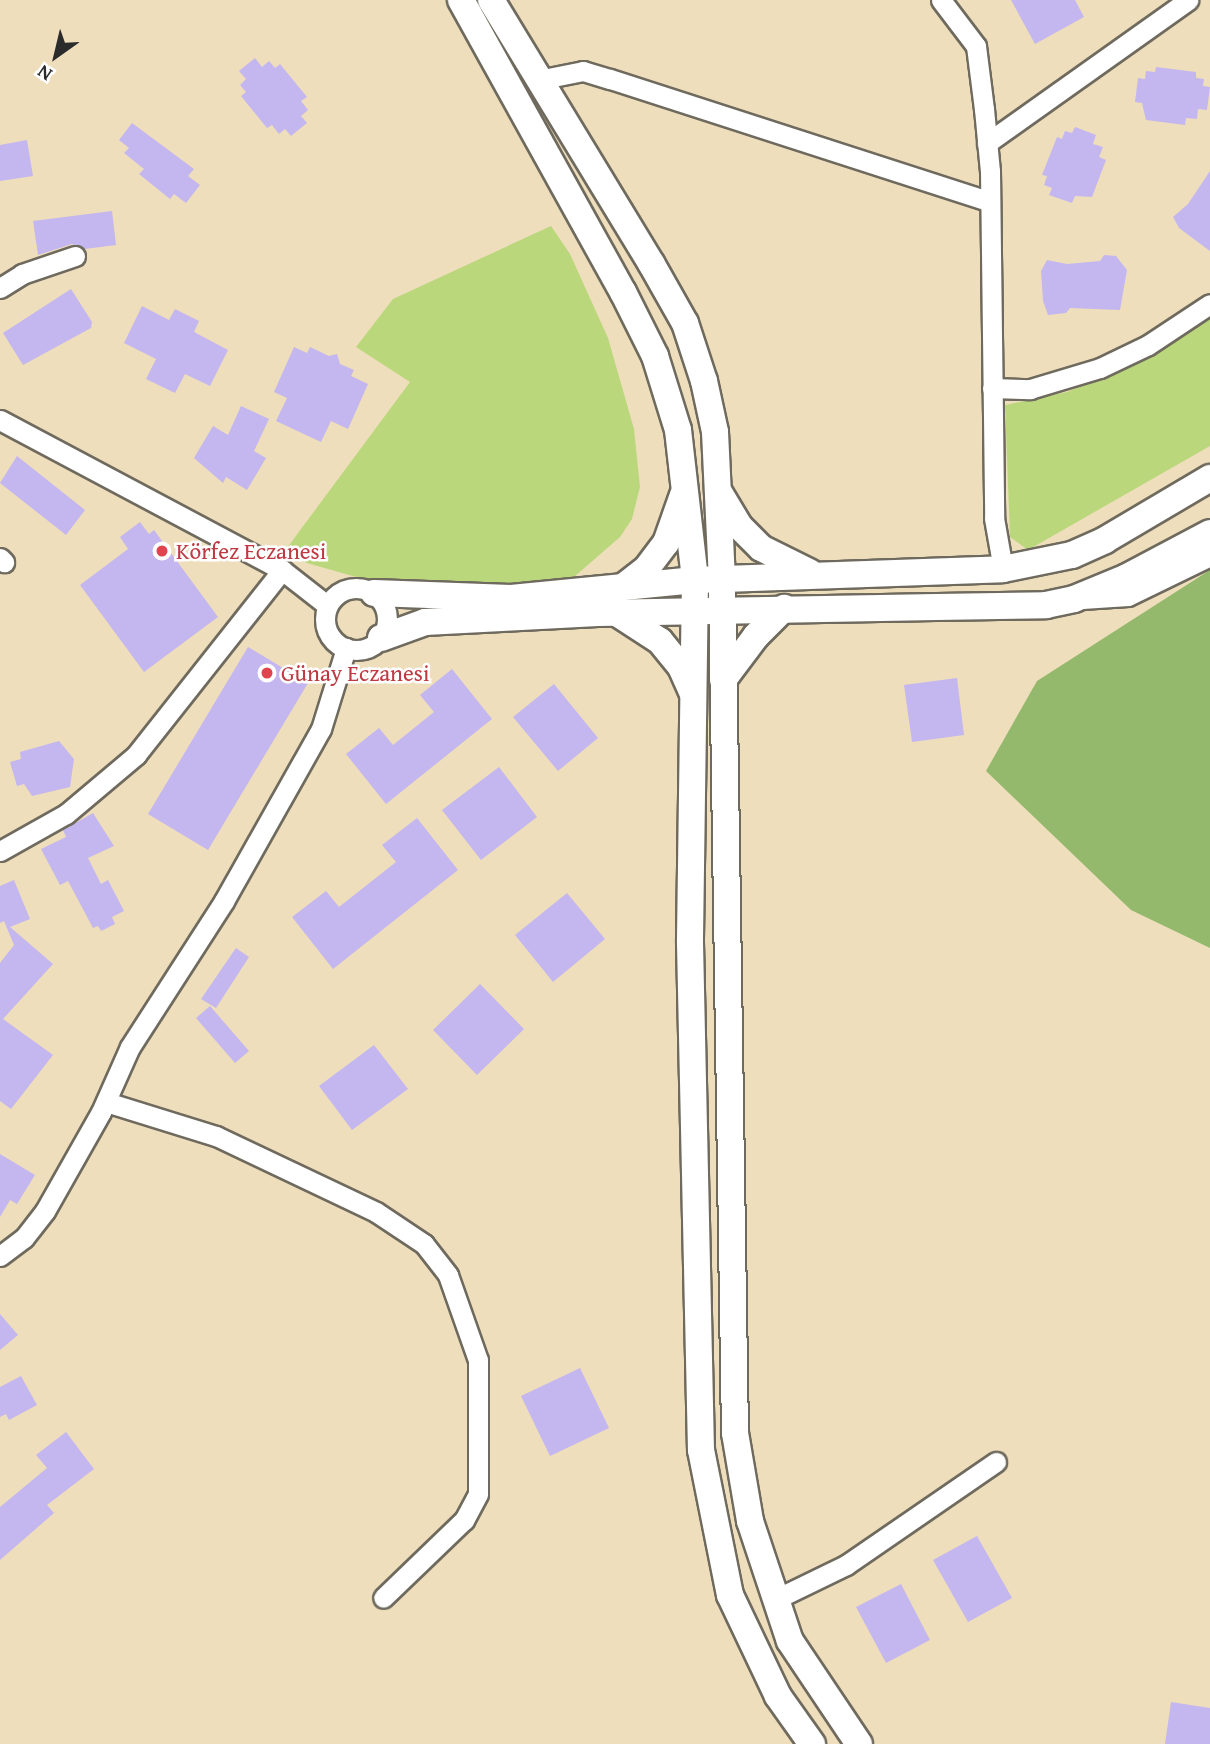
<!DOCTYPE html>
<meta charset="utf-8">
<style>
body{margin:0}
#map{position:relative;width:1210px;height:1744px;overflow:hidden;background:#eedebc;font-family:"Gentium Book Plus",serif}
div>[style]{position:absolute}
.green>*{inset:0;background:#bbd77c}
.forest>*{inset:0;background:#94b86c}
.building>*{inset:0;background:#c4b6ef}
.roads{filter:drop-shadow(2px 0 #6f6a5e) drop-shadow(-2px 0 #6f6a5e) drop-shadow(0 2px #6f6a5e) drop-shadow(0 -2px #6f6a5e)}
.street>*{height:19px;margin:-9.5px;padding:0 9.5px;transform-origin:9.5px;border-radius:9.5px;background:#fff}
.street>.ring{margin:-9.5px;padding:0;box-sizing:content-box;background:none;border:19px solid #fff;border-radius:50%}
.secondary>*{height:26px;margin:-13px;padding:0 13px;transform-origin:13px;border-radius:13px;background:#fff}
.dots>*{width:19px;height:19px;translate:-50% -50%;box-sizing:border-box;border:4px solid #fff;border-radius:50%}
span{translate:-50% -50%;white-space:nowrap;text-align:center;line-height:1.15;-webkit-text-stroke:5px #fff;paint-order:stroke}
.health-label{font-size:23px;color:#be3a42}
.left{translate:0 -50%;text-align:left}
.north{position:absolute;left:21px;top:21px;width:70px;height:70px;-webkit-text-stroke:5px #fff;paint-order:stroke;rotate:214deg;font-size:19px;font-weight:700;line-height:28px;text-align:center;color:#2b2b2b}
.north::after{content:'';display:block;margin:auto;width:24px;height:32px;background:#2b2b2b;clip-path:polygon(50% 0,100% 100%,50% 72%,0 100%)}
</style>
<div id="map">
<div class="green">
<div style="clip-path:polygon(551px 226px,570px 254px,608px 338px,634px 429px,640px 487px,632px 519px,620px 537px,567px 583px,384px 585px,307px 563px,284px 552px,410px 382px,356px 347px,393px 299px)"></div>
<div style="clip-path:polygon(1210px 318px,1210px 446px,1028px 550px,1010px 537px,1005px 405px,1067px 392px,1123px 369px)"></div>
</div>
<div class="forest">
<div style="clip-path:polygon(1210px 570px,1210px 948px,1131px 910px,986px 771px,1037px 681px)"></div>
</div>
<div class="building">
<div style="clip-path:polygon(1011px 0,1075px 0,1084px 17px,1035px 44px)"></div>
<div style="clip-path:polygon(255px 58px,262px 67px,269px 61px,275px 68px,280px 64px,307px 97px,301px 101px,308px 110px,301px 116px,307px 123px,291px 136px,285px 129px,279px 134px,272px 125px,267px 128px,241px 96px,246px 92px,240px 85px,246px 79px,239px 71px)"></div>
<div style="clip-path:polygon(1156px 67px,1196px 72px,1196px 78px,1204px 79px,1203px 86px,1210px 87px,1207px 110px,1198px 109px,1197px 119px,1186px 118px,1185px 125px,1146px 120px,1142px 103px,1135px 102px,1138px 78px,1145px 79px,1146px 71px,1155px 72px)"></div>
<div style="clip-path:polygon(132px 123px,194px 169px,188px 176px,200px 185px,186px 203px,174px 194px,170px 199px,139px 174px,144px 169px,124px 153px,129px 148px,119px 140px)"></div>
<div style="clip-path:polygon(1075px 127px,1096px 135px,1093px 144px,1103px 147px,1099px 157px,1106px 160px,1092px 197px,1075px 196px,1072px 203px,1049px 195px,1052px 188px,1044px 185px,1047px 176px,1042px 175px,1057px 137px,1062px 139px,1065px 131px,1072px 133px)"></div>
<div style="clip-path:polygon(27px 140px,33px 176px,0 181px,0 145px)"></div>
<div style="clip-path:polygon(1210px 171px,1210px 251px,1179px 228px,1173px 217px,1188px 204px)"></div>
<div style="clip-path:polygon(112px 211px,116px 245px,85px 249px,72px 244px,38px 255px,33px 221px)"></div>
<div style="clip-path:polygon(1104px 255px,1116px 256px,1127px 270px,1120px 310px,1070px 308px,1066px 313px,1048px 315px,1043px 301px,1041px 271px,1047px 260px,1067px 264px,1100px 261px)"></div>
<div style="clip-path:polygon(71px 289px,92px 322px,91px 328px,23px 365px,3px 333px)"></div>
<div style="clip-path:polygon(142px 306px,169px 320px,175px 309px,199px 321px,194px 332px,228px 350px,210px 386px,185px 374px,175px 393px,146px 379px,156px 359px,124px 343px)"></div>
<div style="clip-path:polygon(294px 347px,307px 353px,310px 347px,329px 356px,337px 354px,340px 364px,354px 370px,351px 376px,368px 384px,348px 429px,331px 421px,321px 442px,276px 421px,287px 398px,274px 392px)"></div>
<div style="clip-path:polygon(241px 406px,269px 419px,254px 451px,266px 458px,247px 490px,226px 477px,223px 483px,194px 458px,213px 426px,228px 435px)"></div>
<div style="clip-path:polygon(17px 456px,85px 510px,66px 535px,0 483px)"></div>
<div style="clip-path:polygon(140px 522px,149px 534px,154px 530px,218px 617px,144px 672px,80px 585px,128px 549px,120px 537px)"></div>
<div style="clip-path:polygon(248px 647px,308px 683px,208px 850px,148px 814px)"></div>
<div style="clip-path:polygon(452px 669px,492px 719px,386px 804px,346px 754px,379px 728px,393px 745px,434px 712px,420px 695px)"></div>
<div style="clip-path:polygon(957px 678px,964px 735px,912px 742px,904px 685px)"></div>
<div style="clip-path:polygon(554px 684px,598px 738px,558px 771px,513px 717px)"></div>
<div style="clip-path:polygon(59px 741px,74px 759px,70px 787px,32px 796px,24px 784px,17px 786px,10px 762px,21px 759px,20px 752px)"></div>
<div style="clip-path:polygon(499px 767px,537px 817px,481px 860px,442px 810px)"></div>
<div style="clip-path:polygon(93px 813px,114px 846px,88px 858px,101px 884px,108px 880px,124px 911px,112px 917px,115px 924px,101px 931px,98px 926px,93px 928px,68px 881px,60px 885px,41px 849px,66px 837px,63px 830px)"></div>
<div style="clip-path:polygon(417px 818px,458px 870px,333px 969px,292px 917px,326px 891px,339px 907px,396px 862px,382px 845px)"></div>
<div style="clip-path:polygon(14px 880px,30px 919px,10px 927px,53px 964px,3px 1019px,53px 1055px,11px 1109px,0 1101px,0 963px,14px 945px,4px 921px,0 923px,0 886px)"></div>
<div style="clip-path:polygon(567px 893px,605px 939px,553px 982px,515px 935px)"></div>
<div style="clip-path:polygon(236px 948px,249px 957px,216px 1008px,201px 999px)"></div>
<div style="clip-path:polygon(480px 984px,524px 1029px,477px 1075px,433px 1030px)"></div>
<div style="clip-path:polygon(210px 1006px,249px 1051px,235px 1063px,196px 1018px)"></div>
<div style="clip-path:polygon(374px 1045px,408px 1089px,352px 1130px,319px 1086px)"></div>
<div style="clip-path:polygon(0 1154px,35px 1175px,17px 1204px,10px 1200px,0 1217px)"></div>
<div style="clip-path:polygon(0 1314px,18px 1335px,0 1350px)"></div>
<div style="clip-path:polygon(580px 1368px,609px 1428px,550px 1456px,521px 1396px)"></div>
<div style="clip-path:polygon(21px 1376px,37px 1405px,9px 1420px,6px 1414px,0 1417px,0 1387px)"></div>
<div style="clip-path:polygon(66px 1432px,94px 1469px,47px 1505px,54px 1513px,0 1560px,0 1507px,47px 1468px,36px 1455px)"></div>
<div style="clip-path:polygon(977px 1536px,1012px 1598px,968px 1622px,933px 1560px)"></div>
<div style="clip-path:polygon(901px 1584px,930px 1640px,886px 1663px,856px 1607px)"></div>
<div style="clip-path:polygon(1171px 1702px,1210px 1708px,1210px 1744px,1165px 1744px)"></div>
</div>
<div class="roads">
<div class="street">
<div style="left:941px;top:0;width:58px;rotate:52.7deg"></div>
<div style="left:976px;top:46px;width:64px;rotate:82.8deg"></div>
<div style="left:984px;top:109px;width:62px;rotate:84.5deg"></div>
<div style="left:990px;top:171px;width:347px;rotate:89.3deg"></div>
<div style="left:994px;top:518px;width:52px;rotate:80deg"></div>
<div style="left:543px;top:79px;width:41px;rotate:-11.3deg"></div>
<div style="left:583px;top:71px;width:28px;rotate:17deg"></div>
<div style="left:610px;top:79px;width:399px;rotate:17.9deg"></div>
<div style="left:987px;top:143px;width:247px;rotate:-35.4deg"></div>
<div style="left:0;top:288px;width:26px;rotate:-32deg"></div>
<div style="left:22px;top:274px;width:56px;rotate:-18.8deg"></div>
<div style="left:992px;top:388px;width:38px;rotate:2deg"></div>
<div style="left:1030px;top:389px;width:73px;rotate:-16.7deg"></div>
<div style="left:1100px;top:368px;width:53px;rotate:-25.6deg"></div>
<div style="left:1148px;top:345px;width:74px;rotate:-33.5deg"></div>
<div style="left:0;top:420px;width:319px;rotate:28deg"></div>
<div style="left:282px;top:570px;width:58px;rotate:38deg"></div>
<div style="left:0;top:558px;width:6px;rotate:45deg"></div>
<div class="ring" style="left:325px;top:588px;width:43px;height:43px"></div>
<div style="left:1082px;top:599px;width:46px;rotate:-3.7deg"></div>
<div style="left:1128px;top:596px;width:91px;rotate:-26deg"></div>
<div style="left:0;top:851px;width:76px;rotate:-29.3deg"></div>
<div style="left:66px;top:814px;width:92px;rotate:-40.1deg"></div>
<div style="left:136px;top:755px;width:236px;rotate:-51.7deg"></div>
<div style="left:106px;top:1102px;width:115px;rotate:17.2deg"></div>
<div style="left:216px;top:1136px;width:177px;rotate:25.4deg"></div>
<div style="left:376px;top:1212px;width:58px;rotate:33.7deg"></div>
<div style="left:424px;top:1244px;width:39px;rotate:52deg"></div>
<div style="left:448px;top:1275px;width:90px;rotate:70.6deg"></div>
<div style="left:478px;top:1360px;width:134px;rotate:90deg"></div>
<div style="left:478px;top:1494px;width:30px;rotate:118deg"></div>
<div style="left:464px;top:1520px;width:112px;rotate:136.1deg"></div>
<div style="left:0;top:1256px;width:30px;rotate:-37deg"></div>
<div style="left:24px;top:1238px;width:34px;rotate:-52deg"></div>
<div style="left:45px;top:1211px;width:114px;rotate:-60.5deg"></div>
<div style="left:101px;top:1112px;width:71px;rotate:-66deg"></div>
<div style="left:130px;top:1047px;width:174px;rotate:-57.2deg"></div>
<div style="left:224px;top:901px;width:197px;rotate:-60.6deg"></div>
<div style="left:321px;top:729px;width:85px;rotate:-72.8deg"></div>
<div style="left:774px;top:1600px;width:80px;rotate:-25.9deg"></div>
<div style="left:846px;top:1565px;width:182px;rotate:-34.5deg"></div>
</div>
<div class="secondary">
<div style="left:461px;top:0;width:334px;rotate:61deg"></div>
<div style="left:623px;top:292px;width:72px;rotate:63.4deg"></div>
<div style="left:655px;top:356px;width:77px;rotate:72.7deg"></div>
<div style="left:678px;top:430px;width:151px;rotate:83.5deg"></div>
<div style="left:695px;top:580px;width:363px;rotate:90.8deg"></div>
<div style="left:690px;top:943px;width:507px;rotate:88.76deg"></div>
<div style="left:701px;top:1450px;width:148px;rotate:78.7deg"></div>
<div style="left:730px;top:1595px;width:112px;rotate:64.6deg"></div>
<div style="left:778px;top:1696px;width:59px;rotate:54.7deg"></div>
<div style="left:491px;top:0;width:308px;rotate:58.7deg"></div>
<div style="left:651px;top:263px;width:69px;rotate:60.5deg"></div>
<div style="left:685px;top:323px;width:61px;rotate:71.9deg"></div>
<div style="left:704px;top:381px;width:52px;rotate:77.8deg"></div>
<div style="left:715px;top:432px;width:147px;rotate:87.3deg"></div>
<div style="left:722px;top:579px;width:854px;rotate:89.13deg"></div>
<div style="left:735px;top:1433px;width:89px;rotate:80.3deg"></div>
<div style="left:750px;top:1521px;width:126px;rotate:71.6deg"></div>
<div style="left:790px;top:1641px;width:124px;rotate:56.2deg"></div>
<div style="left:720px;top:494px;width:37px;rotate:59deg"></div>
<div style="left:739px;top:526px;width:31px;rotate:45deg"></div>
<div style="left:761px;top:548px;width:54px;rotate:26.6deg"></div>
<div style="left:623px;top:587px;width:31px;rotate:-38deg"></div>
<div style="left:647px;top:568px;width:31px;rotate:-53deg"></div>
<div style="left:666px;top:543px;width:51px;rotate:-70.5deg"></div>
<div style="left:374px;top:593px;width:137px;rotate:2.1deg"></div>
<div style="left:511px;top:598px;width:185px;rotate:-5.6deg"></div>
<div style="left:695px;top:580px;width:308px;rotate:-2deg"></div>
<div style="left:1003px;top:569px;width:70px;rotate:-11.5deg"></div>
<div style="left:1072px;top:555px;width:36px;rotate:-24deg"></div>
<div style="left:1105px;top:540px;width:122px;rotate:-30.6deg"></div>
<div style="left:617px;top:613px;width:51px;rotate:33.1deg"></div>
<div style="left:660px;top:641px;width:33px;rotate:51deg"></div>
<div style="left:681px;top:667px;width:27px;rotate:66deg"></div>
<div style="left:381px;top:638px;width:47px;rotate:-20deg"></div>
<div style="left:425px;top:622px;width:173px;rotate:-3deg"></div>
<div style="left:598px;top:613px;width:448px;rotate:-1deg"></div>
<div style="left:1046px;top:605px;width:29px;rotate:-12deg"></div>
<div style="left:1074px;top:599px;width:57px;rotate:-22.5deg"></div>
<div style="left:1127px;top:577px;width:94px;rotate:-27.9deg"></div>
<div style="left:723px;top:680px;width:55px;rotate:-53.1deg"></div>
<div style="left:756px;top:636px;width:40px;rotate:-45deg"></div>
</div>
</div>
<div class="dots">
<div style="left:162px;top:551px;background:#e0444e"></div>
<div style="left:267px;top:673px;background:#e0444e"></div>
</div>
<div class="health-label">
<span class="left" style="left:176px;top:551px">Körfez Eczanesi</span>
<span class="left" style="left:281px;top:673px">Günay Eczanesi</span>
</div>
<div class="north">N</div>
</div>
